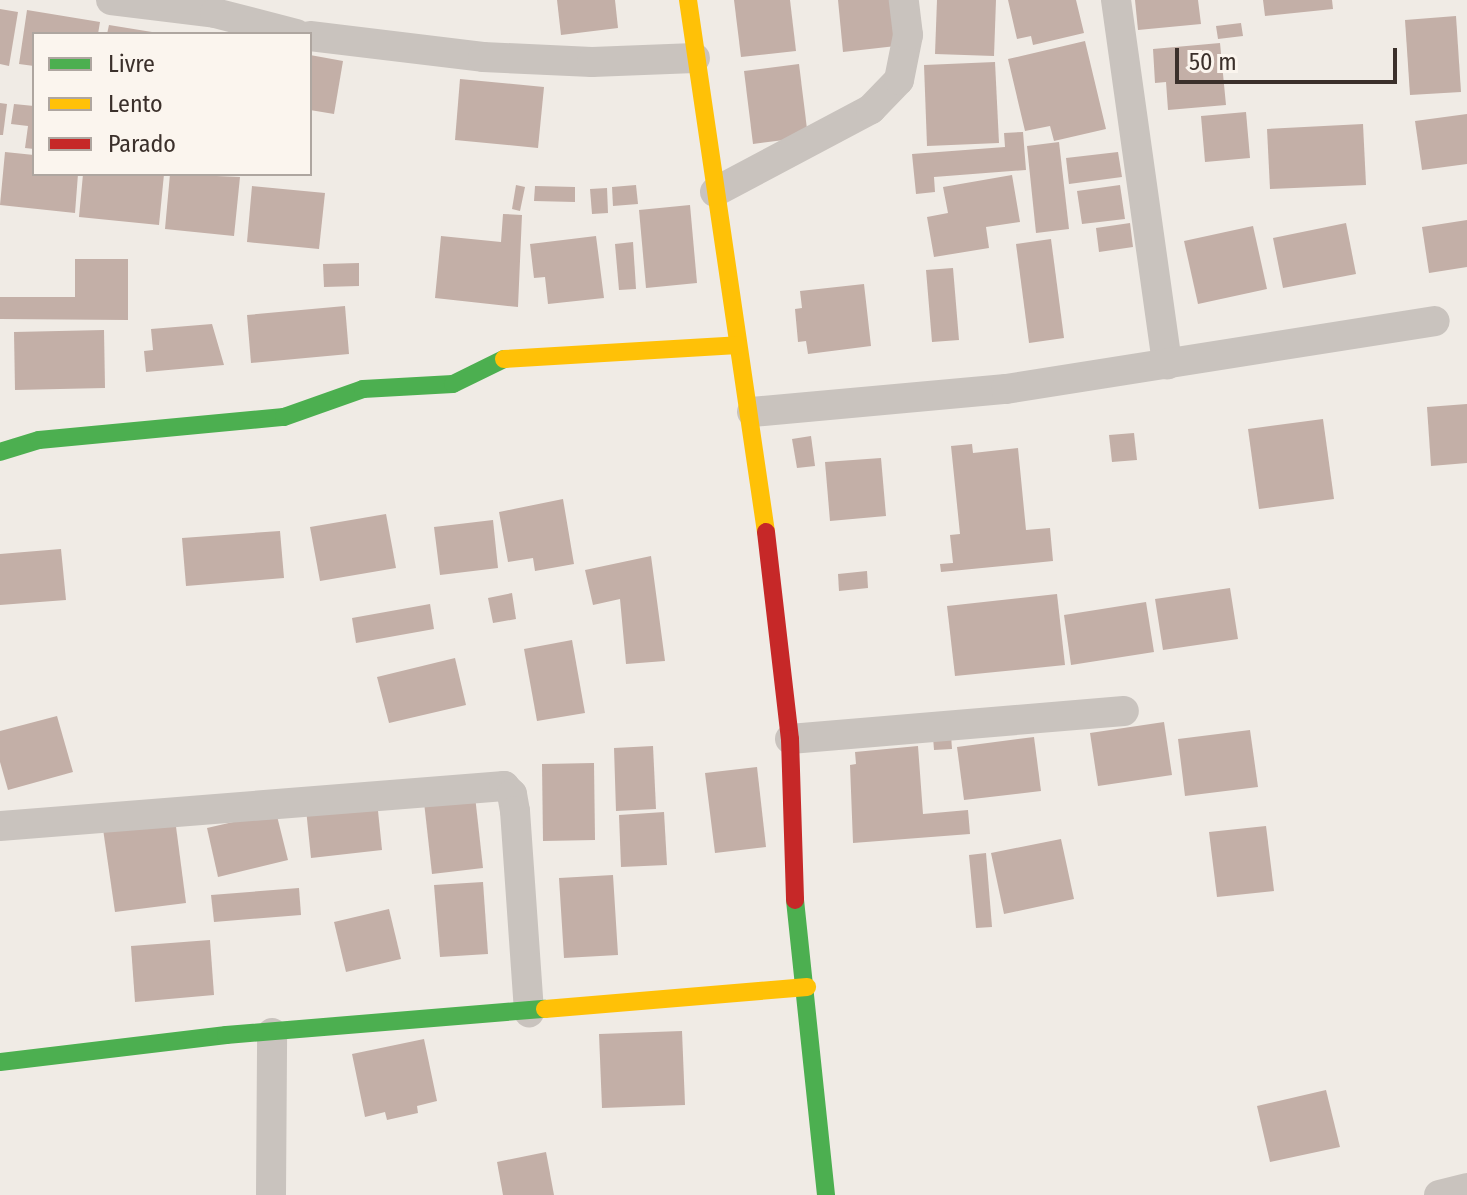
<!DOCTYPE html>
<style>
body{margin:0}
#map{position:relative;width:1467px;height:1195px;overflow:hidden;background:#f0ebe5;font-family:"Fira Sans Condensed",sans-serif}
div>[style]{position:absolute}
.building>*{inset:0;background:#c3afa7}
.street>*{height:30px;margin:-15px;padding:0 15px;transform-origin:15px;border-radius:15px;background:#c9c3be}
.fast>*{height:18px;margin:-9px;padding:0 9px;transform-origin:9px;border-radius:9px;background:#4caf50}
.slow>*{height:18px;margin:-9px;padding:0 9px;transform-origin:9px;border-radius:9px;background:#ffc107}
.jam>*{height:18px;margin:-9px;padding:0 9px;transform-origin:9px;border-radius:9px;background:#c62828}
span{translate:-50% -50%;white-space:nowrap;text-align:center;line-height:1.15;-webkit-text-stroke:7px #fbf5ee;paint-order:stroke}
.legend{position:absolute;left:32px;top:32px;width:280px;height:144px;box-sizing:border-box;background:#fbf5ee;border:2px solid #aea6a0;margin:0;padding:10px 14px;list-style:none;font-size:24px;color:#3b302b}
.legend li{display:flex;align-items:center;gap:16px;height:40px}
.legend b{width:40px;border:2px solid #aea6a0}
.scale{position:absolute;left:1175px;top:48px;width:222px;height:36px;box-sizing:border-box;border:4px solid #3b302b;border-top:0;padding-left:10px;font-size:24px;line-height:28px;white-space:nowrap;color:#3b302b;-webkit-text-stroke:6px #fbf5ee;paint-order:stroke}
</style>
<div id="map">
<div class="building">
<div style="clip-path:polygon(557px 0,615px 0,618px 28px,561px 35px)"></div>
<div style="clip-path:polygon(734px 0,790px 0,796px 51px,741px 57px)"></div>
<div style="clip-path:polygon(838px 0,892px 0,896px 46px,843px 52px)"></div>
<div style="clip-path:polygon(937px 0,996px 0,994px 56px,935px 54px)"></div>
<div style="clip-path:polygon(1008px 0,1076px 0,1084px 33px,1033px 45px,1031px 36px,1017px 39px)"></div>
<div style="clip-path:polygon(1135px 0,1198px 0,1201px 24px,1138px 30px)"></div>
<div style="clip-path:polygon(1263px 0,1332px 0,1333px 9px,1265px 16px)"></div>
<div style="clip-path:polygon(0 9px,18px 12px,9px 66px,0 64px)"></div>
<div style="clip-path:polygon(27px 10px,100px 22px,98px 34px,34px 34px,34px 66px,19px 64px)"></div>
<div style="clip-path:polygon(1456px 16px,1461px 92px,1410px 95px,1405px 20px)"></div>
<div style="clip-path:polygon(1241px 23px,1243px 36px,1218px 39px,1216px 26px)"></div>
<div style="clip-path:polygon(109px 25px,152px 32px,152px 34px,107px 34px)"></div>
<div style="clip-path:polygon(1085px 41px,1106px 129px,1054px 141px,1050px 126px,1025px 131px,1008px 59px)"></div>
<div style="clip-path:polygon(1220px 43px,1226px 105px,1168px 110px,1166px 82px,1155px 83px,1153px 49px)"></div>
<div style="clip-path:polygon(310px 55px,343px 61px,334px 114px,310px 110px)"></div>
<div style="clip-path:polygon(995px 62px,999px 143px,927px 146px,924px 65px)"></div>
<div style="clip-path:polygon(799px 64px,808px 137px,753px 144px,744px 71px)"></div>
<div style="clip-path:polygon(460px 79px,544px 87px,538px 148px,455px 140px)"></div>
<div style="clip-path:polygon(0 103px,7px 104px,3px 135px,0 135px)"></div>
<div style="clip-path:polygon(14px 104px,34px 106px,34px 149px,25px 148px,28px 126px,11px 124px)"></div>
<div style="clip-path:polygon(1246px 112px,1250px 158px,1205px 162px,1201px 116px)"></div>
<div style="clip-path:polygon(1467px 114px,1467px 164px,1422px 170px,1415px 121px)"></div>
<div style="clip-path:polygon(1363px 124px,1366px 185px,1270px 189px,1267px 129px)"></div>
<div style="clip-path:polygon(1023px 132px,1026px 170px,934px 177px,935px 192px,916px 194px,912px 154px,1005px 147px,1004px 133px)"></div>
<div style="clip-path:polygon(1059px 142px,1069px 229px,1036px 233px,1027px 146px)"></div>
<div style="clip-path:polygon(5px 152px,34px 155px,34px 174px,78px 174px,75px 213px,0 205px)"></div>
<div style="clip-path:polygon(1118px 152px,1122px 177px,1069px 184px,1066px 158px)"></div>
<div style="clip-path:polygon(83px 174px,164px 174px,159px 225px,79px 217px)"></div>
<div style="clip-path:polygon(170px 174px,240px 177px,234px 236px,165px 229px)"></div>
<div style="clip-path:polygon(1012px 175px,1020px 222px,986px 227px,989px 248px,934px 257px,927px 217px,948px 213px,943px 187px)"></div>
<div style="clip-path:polygon(516px 185px,525px 187px,520px 211px,512px 209px)"></div>
<div style="clip-path:polygon(636px 185px,638px 204px,613px 206px,612px 187px)"></div>
<div style="clip-path:polygon(1120px 185px,1125px 219px,1082px 224px,1077px 191px)"></div>
<div style="clip-path:polygon(252px 186px,325px 193px,319px 249px,247px 242px)"></div>
<div style="clip-path:polygon(535px 186px,575px 187px,575px 202px,534px 201px)"></div>
<div style="clip-path:polygon(607px 188px,608px 213px,592px 214px,590px 189px)"></div>
<div style="clip-path:polygon(690px 205px,697px 283px,646px 288px,639px 210px)"></div>
<div style="clip-path:polygon(503px 214px,522px 215px,518px 307px,435px 298px,441px 236px,501px 242px)"></div>
<div style="clip-path:polygon(1467px 220px,1467px 267px,1429px 273px,1422px 227px)"></div>
<div style="clip-path:polygon(1130px 223px,1133px 247px,1099px 252px,1096px 228px)"></div>
<div style="clip-path:polygon(1346px 223px,1356px 274px,1283px 288px,1273px 238px)"></div>
<div style="clip-path:polygon(1253px 226px,1267px 289px,1198px 304px,1184px 241px)"></div>
<div style="clip-path:polygon(596px 236px,604px 298px,548px 304px,545px 277px,534px 278px,530px 244px)"></div>
<div style="clip-path:polygon(1051px 239px,1064px 338px,1029px 343px,1016px 244px)"></div>
<div style="clip-path:polygon(633px 242px,636px 289px,619px 290px,615px 244px)"></div>
<div style="clip-path:polygon(75px 259px,128px 259px,128px 320px,0 319px,0 297px,75px 297px)"></div>
<div style="clip-path:polygon(359px 263px,359px 286px,324px 287px,323px 264px)"></div>
<div style="clip-path:polygon(953px 268px,959px 340px,932px 342px,926px 270px)"></div>
<div style="clip-path:polygon(864px 284px,871px 346px,808px 354px,806px 341px,798px 342px,795px 309px,802px 308px,800px 291px)"></div>
<div style="clip-path:polygon(345px 306px,349px 354px,251px 363px,247px 315px)"></div>
<div style="clip-path:polygon(212px 324px,224px 365px,146px 372px,144px 351px,153px 350px,151px 329px)"></div>
<div style="clip-path:polygon(104px 330px,105px 388px,15px 390px,14px 332px)"></div>
<div style="clip-path:polygon(1467px 404px,1467px 463px,1431px 466px,1427px 407px)"></div>
<div style="clip-path:polygon(1323px 419px,1334px 499px,1259px 509px,1248px 429px)"></div>
<div style="clip-path:polygon(1134px 433px,1137px 460px,1112px 462px,1109px 435px)"></div>
<div style="clip-path:polygon(811px 436px,815px 466px,797px 468px,792px 439px)"></div>
<div style="clip-path:polygon(972px 444px,973px 453px,1018px 448px,1026px 530px,1050px 528px,1053px 561px,941px 572px,940px 564px,953px 563px,950px 535px,960px 534px,951px 446px)"></div>
<div style="clip-path:polygon(881px 458px,886px 516px,830px 521px,825px 462px)"></div>
<div style="clip-path:polygon(563px 499px,574px 564px,535px 571px,533px 558px,508px 562px,499px 512px)"></div>
<div style="clip-path:polygon(386px 514px,396px 568px,320px 581px,310px 527px)"></div>
<div style="clip-path:polygon(493px 520px,498px 568px,440px 575px,434px 527px)"></div>
<div style="clip-path:polygon(280px 531px,284px 578px,186px 586px,182px 538px)"></div>
<div style="clip-path:polygon(61px 549px,66px 600px,0 605px,0 554px)"></div>
<div style="clip-path:polygon(651px 556px,665px 661px,626px 664px,620px 599px,593px 605px,585px 570px)"></div>
<div style="clip-path:polygon(867px 571px,868px 588px,839px 591px,838px 574px)"></div>
<div style="clip-path:polygon(1230px 588px,1238px 639px,1163px 650px,1155px 599px)"></div>
<div style="clip-path:polygon(512px 593px,516px 619px,493px 623px,488px 598px)"></div>
<div style="clip-path:polygon(1057px 594px,1065px 665px,955px 676px,947px 606px)"></div>
<div style="clip-path:polygon(1146px 602px,1154px 652px,1071px 665px,1064px 615px)"></div>
<div style="clip-path:polygon(430px 604px,434px 629px,356px 643px,352px 618px)"></div>
<div style="clip-path:polygon(572px 640px,585px 713px,537px 721px,524px 649px)"></div>
<div style="clip-path:polygon(455px 658px,466px 705px,389px 723px,377px 677px)"></div>
<div style="clip-path:polygon(57px 716px,73px 772px,8px 790px,0 762px,0 731px)"></div>
<div style="clip-path:polygon(1164px 722px,1172px 775px,1098px 786px,1090px 733px)"></div>
<div style="clip-path:polygon(1250px 730px,1258px 787px,1185px 796px,1178px 739px)"></div>
<div style="clip-path:polygon(951px 735px,952px 749px,934px 750px,933px 737px)"></div>
<div style="clip-path:polygon(1034px 737px,1041px 791px,964px 800px,957px 747px)"></div>
<div style="clip-path:polygon(653px 746px,656px 809px,616px 811px,614px 748px)"></div>
<div style="clip-path:polygon(918px 746px,923px 814px,968px 810px,970px 834px,853px 843px,850px 765px,856px 764px,855px 752px)"></div>
<div style="clip-path:polygon(594px 763px,595px 840px,543px 841px,542px 764px)"></div>
<div style="clip-path:polygon(757px 767px,766px 847px,715px 853px,705px 773px)"></div>
<div style="clip-path:polygon(475px 796px,483px 868px,432px 874px,424px 802px)"></div>
<div style="clip-path:polygon(377px 801px,382px 850px,311px 858px,306px 809px)"></div>
<div style="clip-path:polygon(276px 812px,288px 860px,218px 877px,207px 828px)"></div>
<div style="clip-path:polygon(664px 812px,667px 865px,621px 867px,619px 815px)"></div>
<div style="clip-path:polygon(175px 819px,186px 903px,115px 912px,103px 829px)"></div>
<div style="clip-path:polygon(1266px 826px,1274px 891px,1217px 897px,1209px 832px)"></div>
<div style="clip-path:polygon(1061px 839px,1074px 899px,1004px 914px,991px 853px)"></div>
<div style="clip-path:polygon(986px 853px,992px 927px,976px 928px,969px 855px)"></div>
<div style="clip-path:polygon(613px 875px,618px 955px,564px 958px,559px 878px)"></div>
<div style="clip-path:polygon(483px 882px,488px 954px,440px 957px,434px 885px)"></div>
<div style="clip-path:polygon(299px 888px,301px 915px,214px 922px,211px 895px)"></div>
<div style="clip-path:polygon(389px 909px,401px 959px,346px 972px,334px 922px)"></div>
<div style="clip-path:polygon(210px 940px,214px 995px,135px 1002px,131px 946px)"></div>
<div style="clip-path:polygon(682px 1031px,685px 1105px,602px 1108px,599px 1034px)"></div>
<div style="clip-path:polygon(424px 1039px,437px 1101px,417px 1106px,418px 1113px,387px 1120px,385px 1112px,365px 1117px,352px 1054px)"></div>
<div style="clip-path:polygon(1326px 1090px,1340px 1147px,1270px 1162px,1257px 1106px)"></div>
<div style="clip-path:polygon(546px 1152px,554px 1195px,503px 1195px,497px 1162px)"></div>
</div>
<div class="street">
<div style="left:111px;top:0;width:105px;rotate:7.1deg"></div>
<div style="left:215px;top:13px;width:84px;rotate:14.5deg"></div>
<div style="left:1116px;top:0;width:368px;rotate:82deg"></div>
<div style="left:310px;top:36px;width:174px;rotate:6.9deg"></div>
<div style="left:483px;top:57px;width:109px;rotate:2.6deg"></div>
<div style="left:592px;top:62px;width:103px;rotate:-2.2deg"></div>
<div style="left:715px;top:192px;width:177px;rotate:-28deg"></div>
<div style="left:871px;top:109px;width:40px;rotate:-46deg"></div>
<div style="left:899px;top:80px;width:46px;rotate:-78.7deg"></div>
<div style="left:908px;top:35px;width:35px;rotate:-97deg"></div>
<div style="left:752px;top:412px;width:255px;rotate:-5.2deg"></div>
<div style="left:1006px;top:389px;width:434px;rotate:-9deg"></div>
<div style="left:790px;top:739px;width:335px;rotate:-4.8deg"></div>
<div style="left:0;top:826px;width:506px;rotate:-4.54deg"></div>
<div style="left:504px;top:786px;width:11px;rotate:45deg"></div>
<div style="left:512px;top:794px;width:17px;rotate:80deg"></div>
<div style="left:515px;top:811px;width:202px;rotate:86deg"></div>
<div style="left:271px;top:1195px;width:162px;rotate:-89.6deg"></div>
<div style="left:1439px;top:1195px;width:29px;rotate:-14deg"></div>
</div>
<div class="fast">
<div style="left:0;top:452px;width:41px;rotate:-17.1deg"></div>
<div style="left:39px;top:440px;width:246px;rotate:-5.4deg"></div>
<div style="left:284px;top:417px;width:84px;rotate:-19.5deg"></div>
<div style="left:363px;top:389px;width:90px;rotate:-3.2deg"></div>
<div style="left:453px;top:384px;width:57px;rotate:-26.1deg"></div>
<div style="left:795px;top:900px;width:297px;rotate:84deg"></div>
<div style="left:0;top:1062px;width:228px;rotate:-6.8deg"></div>
<div style="left:226px;top:1035px;width:320px;rotate:-4.7deg"></div>
</div>
<div class="slow">
<div style="left:688px;top:0;width:538px;rotate:81.66deg"></div>
<div style="left:504px;top:359px;width:234px;rotate:-3.4deg"></div>
<div style="left:545px;top:1009px;width:263px;rotate:-4.8deg"></div>
</div>
<div class="jam">
<div style="left:766px;top:532px;width:208px;rotate:83.4deg"></div>
<div style="left:790px;top:739px;width:161px;rotate:88.2deg"></div>
</div>
<ul class="legend">
<li><b style="height:10px;background:#4caf50"></b>Livre</li>
<li><b style="height:10px;background:#ffc107"></b>Lento</li>
<li><b style="height:10px;background:#c62828"></b>Parado</li>
</ul>
<div class="scale">50 m</div>
</div>
